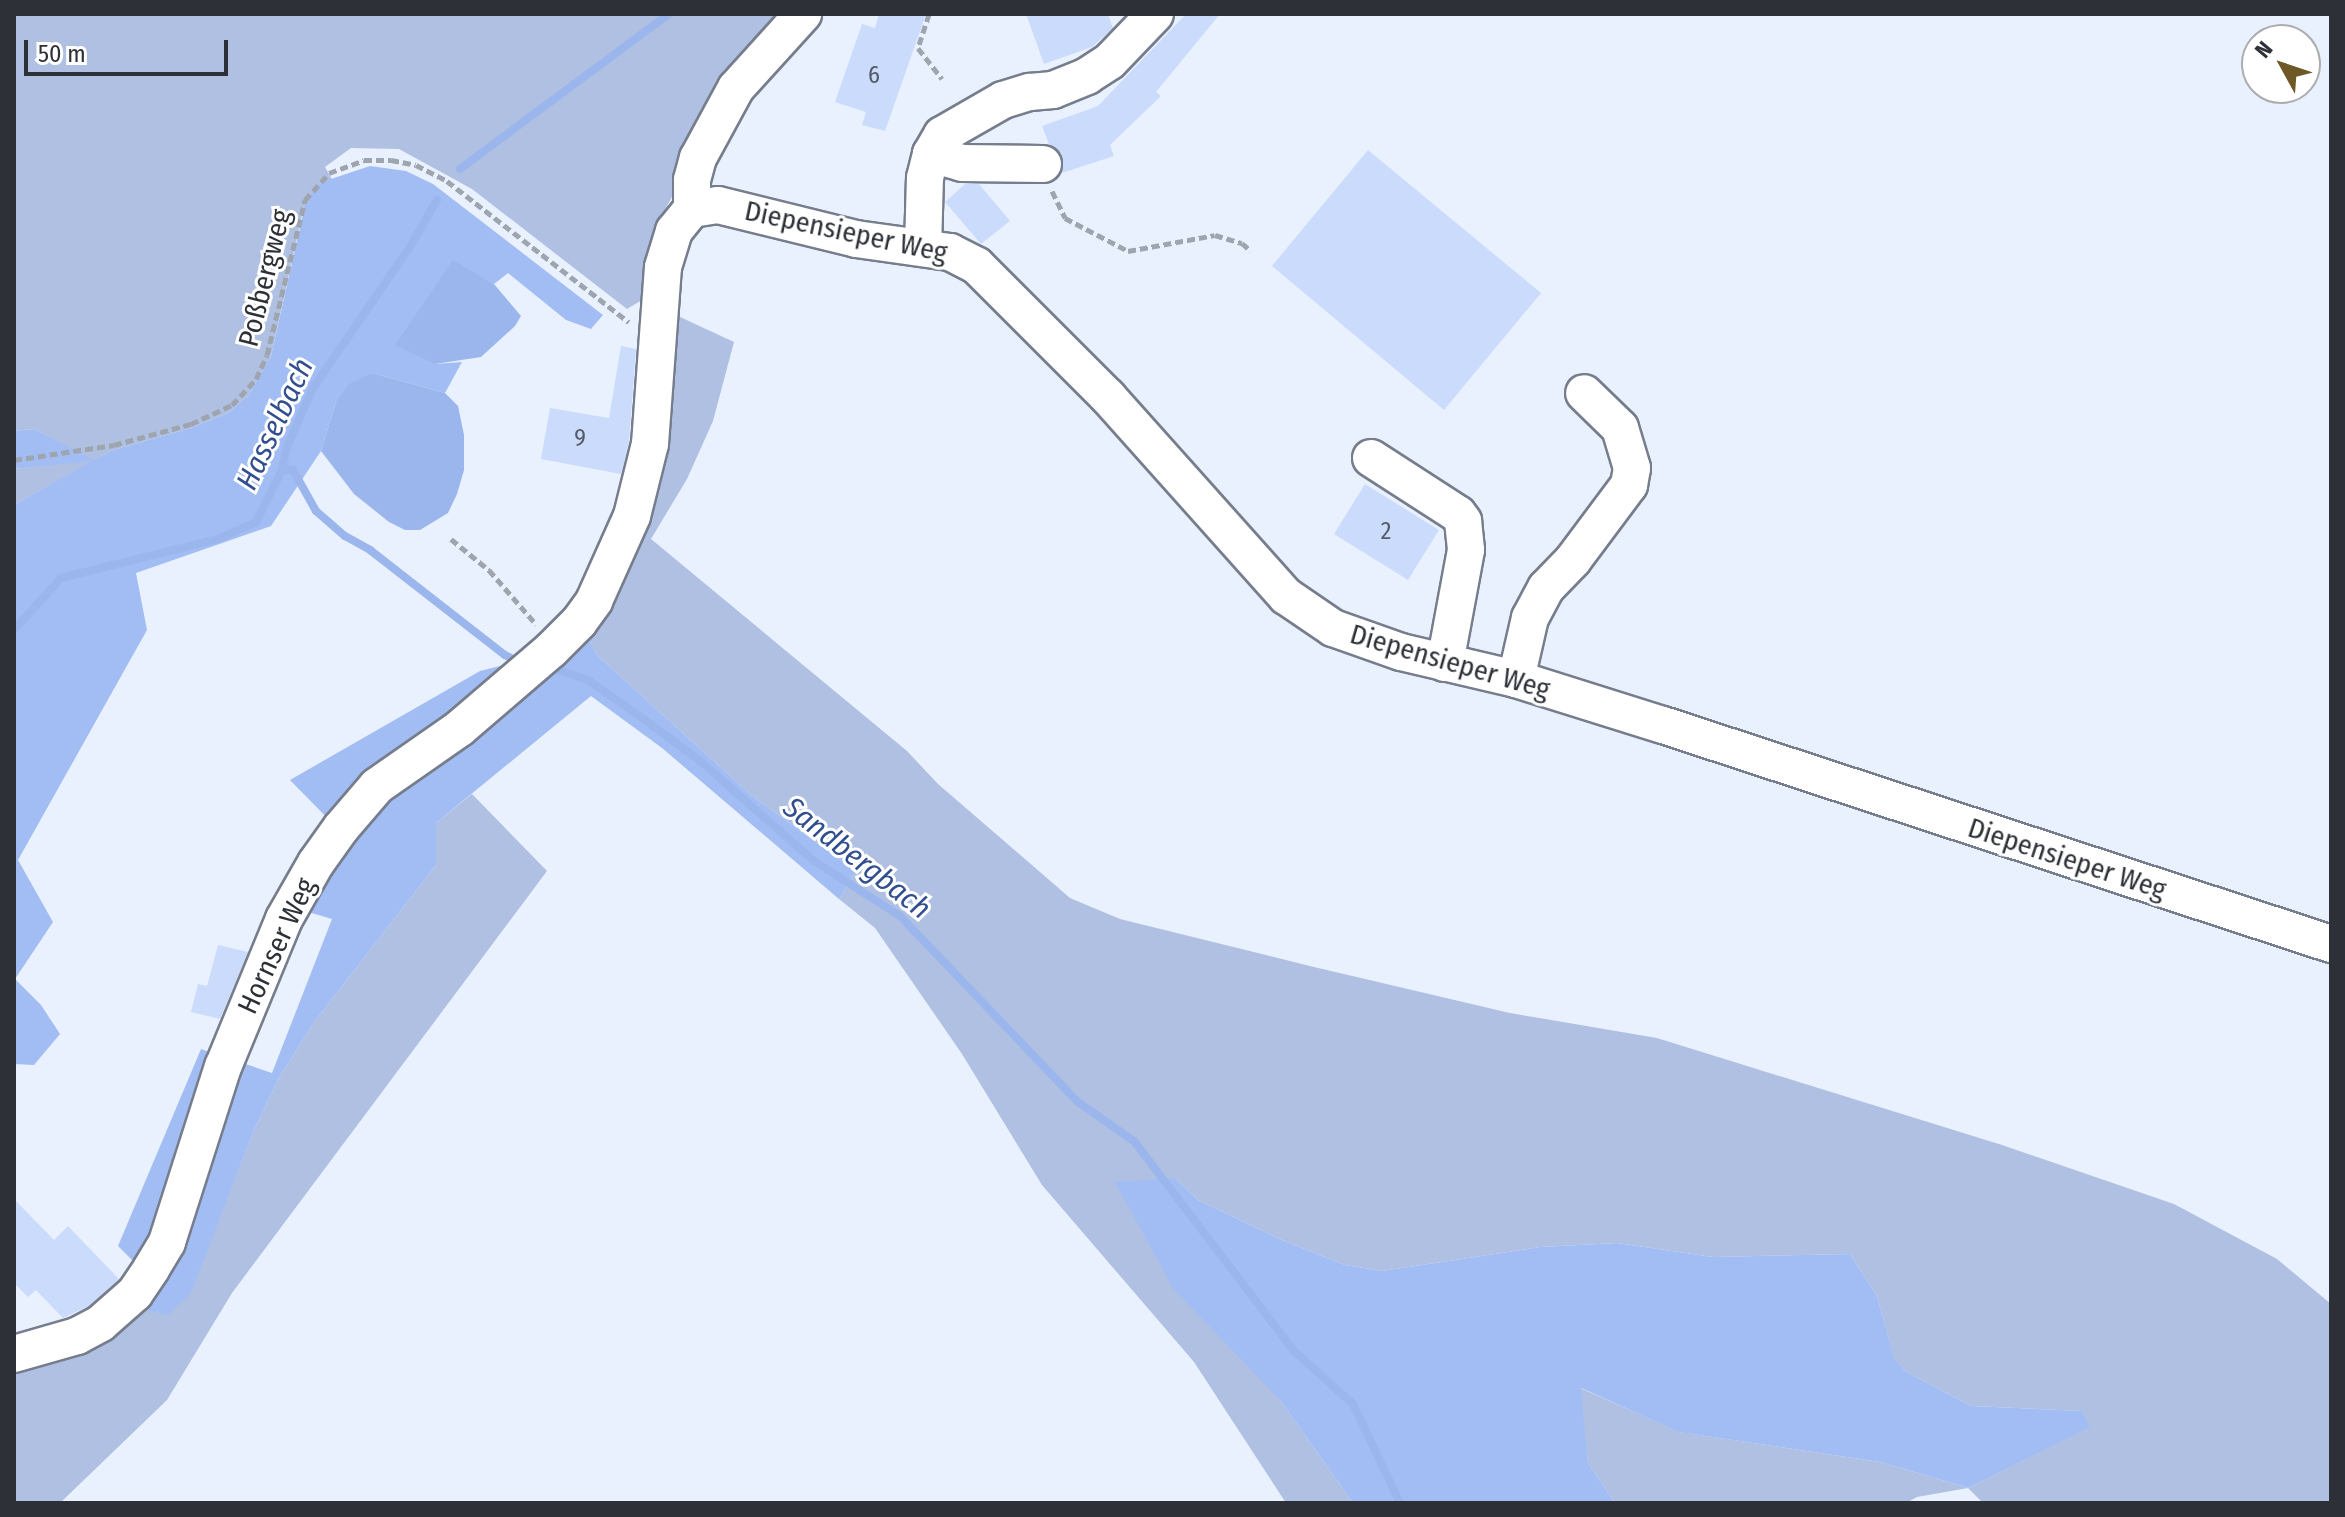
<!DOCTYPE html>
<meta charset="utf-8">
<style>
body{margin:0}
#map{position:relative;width:2345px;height:1517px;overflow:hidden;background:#eaf1fe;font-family:"Fira Sans Condensed",sans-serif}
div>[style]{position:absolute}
.green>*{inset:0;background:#afc0e2}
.forest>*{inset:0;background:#a2bdf3}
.water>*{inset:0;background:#9bb6ec}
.stream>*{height:8px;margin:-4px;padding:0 4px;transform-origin:4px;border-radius:4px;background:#9bb6ec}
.building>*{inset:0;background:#cadbfc}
.path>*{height:5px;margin-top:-2.5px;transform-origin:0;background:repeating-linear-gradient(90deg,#9fa5af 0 8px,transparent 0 12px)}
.roads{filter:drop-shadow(2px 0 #767d8c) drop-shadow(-2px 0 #767d8c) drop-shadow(0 2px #767d8c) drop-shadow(0 -2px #767d8c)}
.minor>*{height:36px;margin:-18px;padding:0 18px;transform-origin:18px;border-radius:18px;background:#fff}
span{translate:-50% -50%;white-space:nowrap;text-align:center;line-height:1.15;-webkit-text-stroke:6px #fff;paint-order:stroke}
.number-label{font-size:24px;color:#545c68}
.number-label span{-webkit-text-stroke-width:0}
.street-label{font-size:28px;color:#2d3137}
.water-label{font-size:30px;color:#314e8f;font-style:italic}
.frame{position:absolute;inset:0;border:16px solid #2d3137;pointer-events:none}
.north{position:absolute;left:2241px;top:24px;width:80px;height:80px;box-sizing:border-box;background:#fff;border:2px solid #abadaf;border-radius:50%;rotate:310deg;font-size:22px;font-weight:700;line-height:32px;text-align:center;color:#2d3137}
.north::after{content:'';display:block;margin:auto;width:28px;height:36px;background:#6e5827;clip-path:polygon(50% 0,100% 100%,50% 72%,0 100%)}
.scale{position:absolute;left:24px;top:40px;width:204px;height:36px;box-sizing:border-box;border:4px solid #2d3137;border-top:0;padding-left:10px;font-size:24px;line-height:28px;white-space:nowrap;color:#2d3137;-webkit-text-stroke:6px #fff;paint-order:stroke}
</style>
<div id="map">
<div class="green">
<div style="clip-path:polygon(14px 14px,797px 14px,693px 159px,657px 224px,647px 297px,627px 309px,472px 189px,399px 149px,351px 148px,325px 167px,333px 181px,319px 183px,302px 215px,271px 356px,248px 396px,228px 413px,191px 428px,113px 450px,14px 505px,14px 469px,92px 460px,34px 429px,14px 431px)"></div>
<div style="clip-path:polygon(665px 310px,734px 342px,713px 421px,687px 479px,651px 539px,907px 751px,938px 784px,1070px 898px,1120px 919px,1314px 967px,1510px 1013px,1657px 1038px,2002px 1145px,2174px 1204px,2277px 1259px,2331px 1304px,2331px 1503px,1983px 1503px,1968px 1488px,1917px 1497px,1906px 1503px,1615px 1503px,1588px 1463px,1580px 1388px,1680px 1432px,1880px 1462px,1969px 1488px,2089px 1427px,2082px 1411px,1971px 1406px,1905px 1371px,1894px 1359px,1877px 1296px,1850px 1254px,1713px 1257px,1617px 1243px,1540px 1247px,1382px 1271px,1345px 1265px,1282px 1240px,1198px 1200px,1175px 1178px,1280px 1400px,1353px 1503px,1286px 1503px,1194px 1362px,1042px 1185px,962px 1054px,875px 928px,839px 899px,856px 871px,751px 795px,597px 655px,585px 632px,624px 554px)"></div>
<div style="clip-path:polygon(472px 794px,547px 871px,232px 1293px,167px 1400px,60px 1503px,14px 1503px,14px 1370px,139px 1303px,190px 1293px,254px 1130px,281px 1074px,315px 1021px,436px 865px,436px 823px)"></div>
</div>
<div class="forest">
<div style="clip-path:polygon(370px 166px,406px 171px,433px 184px,603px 315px,591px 329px,566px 320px,508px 273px,494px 284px,453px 261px,435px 364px,462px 362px,445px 393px,372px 373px,336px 402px,321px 451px,271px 526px,136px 573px,147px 630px,18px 860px,53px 922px,15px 979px,41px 1005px,60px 1034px,34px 1065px,14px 1064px,14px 505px,92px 461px,14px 469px,14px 431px,34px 429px,94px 460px,113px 450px,191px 428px,228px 413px,248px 396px,271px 356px,306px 201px,319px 183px)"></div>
<div style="clip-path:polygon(585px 632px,597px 655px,751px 795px,856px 871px,839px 899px,662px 748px,591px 696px,436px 823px,436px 865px,315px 1021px,281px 1074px,254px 1130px,191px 1293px,168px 1315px,149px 1311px,127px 1294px,144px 1272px,118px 1246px,201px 1049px,272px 1073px,332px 919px,298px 909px,342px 833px,290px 780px,480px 671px,559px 651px)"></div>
<div style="clip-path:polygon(1175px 1178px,1198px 1200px,1282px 1240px,1345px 1265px,1382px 1271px,1540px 1247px,1617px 1243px,1713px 1257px,1850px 1254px,1877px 1296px,1894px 1358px,1905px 1371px,1971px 1406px,2082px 1411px,2090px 1427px,1969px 1488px,1880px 1462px,1679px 1432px,1581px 1388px,1588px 1463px,1615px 1503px,1353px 1503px,1280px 1400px,1173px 1288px,1115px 1182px)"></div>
</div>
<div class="water">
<div style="clip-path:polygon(453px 260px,494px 284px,521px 316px,515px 326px,481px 357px,435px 364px,395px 345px)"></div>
<div style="clip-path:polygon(372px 373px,445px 393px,458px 406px,464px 435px,464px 470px,457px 494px,448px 513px,420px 530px,405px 530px,389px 522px,354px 494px,321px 451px,336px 402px,349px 384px)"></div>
</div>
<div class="stream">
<div style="left:460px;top:169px;width:260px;rotate:-36.6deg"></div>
<div style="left:282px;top:470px;width:11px"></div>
<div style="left:293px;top:470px;width:47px;rotate:60.7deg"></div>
<div style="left:316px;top:511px;width:38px;rotate:41deg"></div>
<div style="left:345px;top:536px;width:29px;rotate:29deg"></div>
<div style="left:370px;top:550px;width:171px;rotate:37.9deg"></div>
<div style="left:505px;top:655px;width:18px;rotate:27deg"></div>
<div style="left:14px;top:630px;width:70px;rotate:-47.9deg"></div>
<div style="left:61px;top:578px;width:162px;rotate:-14deg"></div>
<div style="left:218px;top:539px;width:42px;rotate:-24.1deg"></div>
<div style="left:256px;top:522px;width:58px;rotate:-63.4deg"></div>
<div style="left:282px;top:470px;width:24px;rotate:-78deg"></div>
<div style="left:287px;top:447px;width:64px;rotate:-66.2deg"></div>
<div style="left:313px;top:388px;width:168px;rotate:-55.5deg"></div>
<div style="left:408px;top:250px;width:58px;rotate:-59.9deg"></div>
<div style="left:550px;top:667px;width:40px;rotate:18.9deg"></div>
<div style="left:588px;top:680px;width:65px;rotate:34.9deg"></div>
<div style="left:641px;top:717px;width:72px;rotate:36.6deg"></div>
<div style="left:699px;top:760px;width:153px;rotate:41.3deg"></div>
<div style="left:814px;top:861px;width:102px;rotate:32.6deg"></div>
<div style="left:900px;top:916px;width:257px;rotate:46.3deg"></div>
<div style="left:1078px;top:1102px;width:68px;rotate:34.9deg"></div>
<div style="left:1134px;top:1141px;width:263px;rotate:52.7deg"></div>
<div style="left:1293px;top:1350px;width:81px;rotate:42deg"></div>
<div style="left:1353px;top:1404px;width:110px;rotate:64.6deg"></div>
</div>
<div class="building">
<div style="clip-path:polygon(879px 14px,926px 14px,885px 131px,862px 125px,866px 112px,835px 102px,862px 24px,875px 28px)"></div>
<div style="clip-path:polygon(1026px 14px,1108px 14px,1113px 28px,1092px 47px,1044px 64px)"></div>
<div style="clip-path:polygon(1186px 14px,1220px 14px,1156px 92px,1161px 96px,1110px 145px,1114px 156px,1062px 173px,1062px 154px,1049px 144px,1042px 126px,1098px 106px)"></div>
<div style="clip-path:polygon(1368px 150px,1541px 293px,1444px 410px,1272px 266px)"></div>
<div style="clip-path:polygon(965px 184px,979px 184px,1010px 221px,981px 244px,945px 202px)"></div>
<div style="clip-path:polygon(621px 346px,636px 349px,629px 441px,621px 474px,541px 459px,550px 408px,609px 418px)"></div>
<div style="clip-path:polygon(1365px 484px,1439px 530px,1408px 580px,1334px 534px)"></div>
<div style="clip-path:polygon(218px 945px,248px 952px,220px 1019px,191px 1012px,198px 984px,207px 986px)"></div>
<div style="clip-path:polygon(14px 1199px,54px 1240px,68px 1226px,119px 1279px,89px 1306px,63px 1318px,36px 1290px,28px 1297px,14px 1283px)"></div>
</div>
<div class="path">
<div style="left:929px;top:14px;width:36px;rotate:108deg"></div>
<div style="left:918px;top:48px;width:39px;rotate:52deg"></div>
<div style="left:1052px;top:191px;width:30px;rotate:64deg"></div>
<div style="left:1065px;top:218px;width:71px;rotate:27.6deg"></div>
<div style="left:1128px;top:251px;width:88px;rotate:-10.4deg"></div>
<div style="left:1215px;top:235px;width:28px;rotate:17deg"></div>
<div style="left:1242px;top:243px;width:12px;rotate:42deg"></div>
<div style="left:14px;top:460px;width:101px;rotate:-8.5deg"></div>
<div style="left:114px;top:445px;width:80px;rotate:-15.3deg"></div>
<div style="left:191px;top:424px;width:45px;rotate:-24.9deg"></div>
<div style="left:232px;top:405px;width:35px;rotate:-47deg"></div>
<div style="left:256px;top:379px;width:26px;rotate:-65deg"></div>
<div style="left:267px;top:355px;width:160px;rotate:-76.2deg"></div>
<div style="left:305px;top:200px;width:36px;rotate:-48deg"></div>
<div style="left:329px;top:173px;width:37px;rotate:-20deg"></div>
<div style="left:364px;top:160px;width:27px"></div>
<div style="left:391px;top:160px;width:25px;rotate:11deg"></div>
<div style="left:416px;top:165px;width:35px;rotate:27deg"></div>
<div style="left:447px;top:181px;width:230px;rotate:37.8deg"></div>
<div style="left:451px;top:539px;width:49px;rotate:39.2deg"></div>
<div style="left:489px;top:570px;width:72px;rotate:49deg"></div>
</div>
<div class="roads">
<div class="minor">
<div style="left:931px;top:154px;width:32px;rotate:16deg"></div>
<div style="left:962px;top:163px;width:81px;rotate:0.7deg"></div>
<div style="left:692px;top:209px;width:26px;rotate:-9deg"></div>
<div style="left:718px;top:205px;width:142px;rotate:13.8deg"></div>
<div style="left:856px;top:239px;width:95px;rotate:7.9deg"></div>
<div style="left:950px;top:252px;width:30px;rotate:27deg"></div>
<div style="left:977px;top:266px;width:185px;rotate:45deg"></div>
<div style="left:1108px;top:397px;width:267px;rotate:48.2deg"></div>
<div style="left:1286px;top:596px;width:57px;rotate:34.2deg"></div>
<div style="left:1333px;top:628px;width:72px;rotate:19.4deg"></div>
<div style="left:1401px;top:652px;width:118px;rotate:13.2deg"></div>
<div style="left:1516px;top:679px;width:154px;rotate:17.4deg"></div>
<div style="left:1663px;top:725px;width:703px;rotate:18.15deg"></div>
<div style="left:923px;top:248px;width:70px;rotate:-88.4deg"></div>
<div style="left:925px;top:178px;width:25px;rotate:-76deg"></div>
<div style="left:931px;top:154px;width:22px;rotate:-60deg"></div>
<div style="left:942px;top:135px;width:70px;rotate:-29.8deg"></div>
<div style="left:1003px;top:100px;width:28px;rotate:-17deg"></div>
<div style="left:1030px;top:92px;width:23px;rotate:-5deg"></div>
<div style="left:1053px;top:90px;width:37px;rotate:-22deg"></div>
<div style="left:1087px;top:76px;width:27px;rotate:-33deg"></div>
<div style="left:1110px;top:61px;width:65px;rotate:-46.2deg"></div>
<div style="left:1371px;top:458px;width:103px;rotate:32.8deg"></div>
<div style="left:1458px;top:514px;width:9px;rotate:54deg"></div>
<div style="left:1463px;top:521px;width:29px;rotate:84deg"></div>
<div style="left:1466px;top:550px;width:115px;rotate:100.5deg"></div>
<div style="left:1516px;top:679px;width:63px;rotate:-77.1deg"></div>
<div style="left:1530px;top:618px;width:34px;rotate:-62deg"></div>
<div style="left:1546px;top:588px;width:39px;rotate:-46deg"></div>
<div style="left:1573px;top:560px;width:94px;rotate:-53.3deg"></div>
<div style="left:1629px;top:485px;width:17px;rotate:-80deg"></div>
<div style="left:1632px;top:468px;width:42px;rotate:-106.7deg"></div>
<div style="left:1620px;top:428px;width:50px;rotate:-135.8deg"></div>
<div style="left:14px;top:1354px;width:66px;rotate:-15.9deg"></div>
<div style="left:77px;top:1336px;width:27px;rotate:-28deg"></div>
<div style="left:101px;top:1323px;width:45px;rotate:-41.4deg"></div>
<div style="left:135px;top:1293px;width:29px;rotate:-56deg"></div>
<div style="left:151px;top:1269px;width:31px;rotate:-59deg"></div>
<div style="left:167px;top:1242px;width:184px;rotate:-72.3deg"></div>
<div style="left:223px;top:1067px;width:160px;rotate:-67.6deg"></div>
<div style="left:284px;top:919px;width:64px;rotate:-60.3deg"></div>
<div style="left:316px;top:863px;width:43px;rotate:-54.5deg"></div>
<div style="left:341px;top:828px;width:55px;rotate:-49.4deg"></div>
<div style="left:377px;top:786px;width:101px;rotate:-34.9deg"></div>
<div style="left:460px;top:728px;width:120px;rotate:-40.6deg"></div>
<div style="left:551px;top:650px;width:40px;rotate:-45deg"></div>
<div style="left:579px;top:622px;width:26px;rotate:-54deg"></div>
<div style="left:594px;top:601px;width:93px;rotate:-65.9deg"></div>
<div style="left:632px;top:516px;width:74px;rotate:-76deg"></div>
<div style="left:650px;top:444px;width:177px;rotate:-85.8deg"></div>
<div style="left:663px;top:267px;width:38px;rotate:-73deg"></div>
<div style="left:674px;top:231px;width:28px;rotate:-51deg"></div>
<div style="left:692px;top:209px;width:29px;rotate:-90deg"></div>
<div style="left:692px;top:180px;width:23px;rotate:-75deg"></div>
<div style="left:698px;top:158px;width:80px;rotate:-61.5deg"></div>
<div style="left:736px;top:88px;width:100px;rotate:-47.8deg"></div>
</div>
</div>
<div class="number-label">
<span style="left:874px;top:76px">6</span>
<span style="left:580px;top:439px">9</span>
<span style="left:1386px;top:532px">2</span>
</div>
<div class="street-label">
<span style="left:846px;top:232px;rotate:12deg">Diepensieper Weg</span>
<span style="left:265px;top:278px;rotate:-76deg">Poßbergweg</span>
<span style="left:1450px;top:662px;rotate:16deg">Diepensieper Weg</span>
<span style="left:2067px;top:859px;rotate:18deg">Diepensieper Weg</span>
<span style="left:277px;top:946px;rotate:-65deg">Hornser Weg</span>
</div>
<div class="water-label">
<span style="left:275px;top:424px;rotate:-65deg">Hasselbach</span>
<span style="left:857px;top:858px;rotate:38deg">Sandbergbach</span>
</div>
<div class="frame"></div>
<div class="north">N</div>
<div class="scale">50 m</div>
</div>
